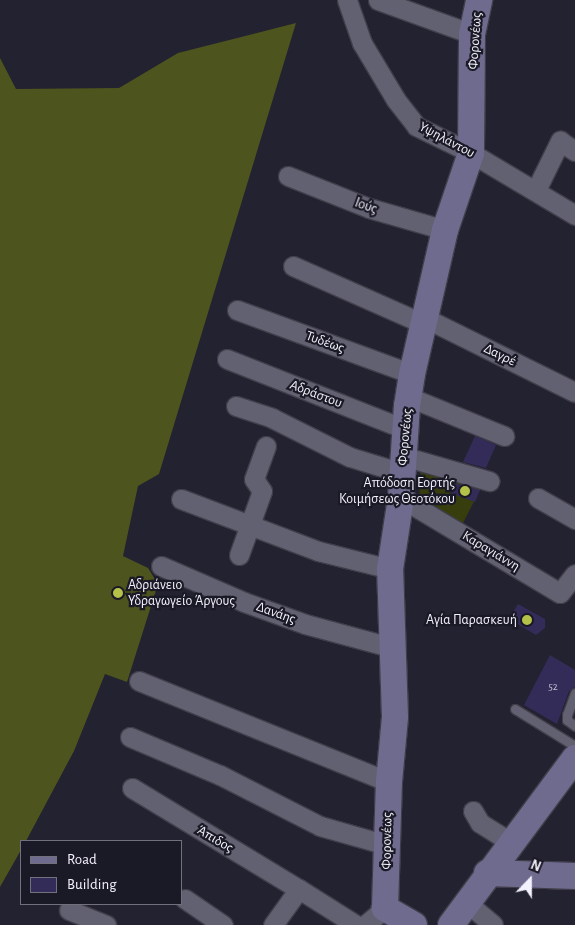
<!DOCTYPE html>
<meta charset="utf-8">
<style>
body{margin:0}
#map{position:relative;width:575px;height:925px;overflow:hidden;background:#232230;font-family:"Alegreya Sans",sans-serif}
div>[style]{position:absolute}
.green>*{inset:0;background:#383d0d}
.forest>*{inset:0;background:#4e541d}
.building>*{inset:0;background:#332c58}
.roads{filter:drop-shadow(1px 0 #403e4a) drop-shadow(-1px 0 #403e4a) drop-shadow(0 1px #403e4a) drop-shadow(0 -1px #403e4a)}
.lane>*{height:9px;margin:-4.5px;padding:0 4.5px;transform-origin:4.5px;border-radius:4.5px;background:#626172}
.street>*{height:19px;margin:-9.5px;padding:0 9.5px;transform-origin:9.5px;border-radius:9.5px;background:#626172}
.secondary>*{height:26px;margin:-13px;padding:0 13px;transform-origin:13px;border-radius:13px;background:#6f6b8f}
.dots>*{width:14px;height:14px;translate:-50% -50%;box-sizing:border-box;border:2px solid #1a1926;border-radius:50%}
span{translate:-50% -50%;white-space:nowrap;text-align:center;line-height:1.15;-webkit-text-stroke:4.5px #1a1926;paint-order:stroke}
.number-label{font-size:11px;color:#c3c0d3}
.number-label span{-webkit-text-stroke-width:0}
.street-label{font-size:14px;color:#f3f2fc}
.poi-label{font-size:14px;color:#f3f2fc}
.right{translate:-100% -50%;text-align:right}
.left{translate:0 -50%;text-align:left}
.legend{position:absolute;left:20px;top:840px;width:162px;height:65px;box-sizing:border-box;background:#1a1926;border:1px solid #71707c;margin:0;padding:6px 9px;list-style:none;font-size:15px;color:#f3f2fc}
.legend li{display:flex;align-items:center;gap:10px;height:25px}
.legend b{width:25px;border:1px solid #71707c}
.north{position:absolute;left:505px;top:855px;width:50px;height:50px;-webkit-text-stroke:4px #1a1926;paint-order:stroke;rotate:22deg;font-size:14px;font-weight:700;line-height:20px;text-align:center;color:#f3f2fc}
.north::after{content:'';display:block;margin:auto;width:18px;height:22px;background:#f3f2fc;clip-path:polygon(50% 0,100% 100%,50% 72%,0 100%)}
</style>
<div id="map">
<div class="green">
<div style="clip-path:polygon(421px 464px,483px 484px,462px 525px,419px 501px)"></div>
</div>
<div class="forest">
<div style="clip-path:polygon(296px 23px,159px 474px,138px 486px,123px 556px,148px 568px,158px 584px,127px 682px,105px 674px,74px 751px,26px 841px,21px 841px,21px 850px,0 887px,0 58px,16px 89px,119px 88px,178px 53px)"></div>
</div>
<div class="building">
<div style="clip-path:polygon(475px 436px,496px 445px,486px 468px,463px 462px)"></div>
<div style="clip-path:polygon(454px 483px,480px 490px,475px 502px,450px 493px)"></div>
<div style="clip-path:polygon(518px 604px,545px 619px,545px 628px,536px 635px,509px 619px)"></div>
<div style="clip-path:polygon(550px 655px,575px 670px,575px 687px,569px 691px,557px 724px,524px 705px)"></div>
</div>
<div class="roads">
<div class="lane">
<div style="left:575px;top:693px;width:23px;rotate:110deg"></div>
<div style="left:567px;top:715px;width:5px;rotate:90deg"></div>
<div style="left:567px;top:720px;width:10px;rotate:37deg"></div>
<div style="left:515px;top:709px;width:70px;rotate:31.7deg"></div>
</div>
<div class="street">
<div style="left:347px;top:0;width:46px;rotate:70.8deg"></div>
<div style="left:362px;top:43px;width:66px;rotate:59.2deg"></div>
<div style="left:396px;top:100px;width:33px;rotate:52deg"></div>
<div style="left:416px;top:126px;width:61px;rotate:26.1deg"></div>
<div style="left:471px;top:153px;width:121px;rotate:30.8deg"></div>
<div style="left:378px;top:0;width:100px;rotate:19.9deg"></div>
<div style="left:288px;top:176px;width:87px;rotate:21.6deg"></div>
<div style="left:369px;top:208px;width:79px;rotate:16.1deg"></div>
<div style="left:536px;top:190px;width:55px;rotate:-63.9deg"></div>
<div style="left:560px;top:141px;width:18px;rotate:34deg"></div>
<div style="left:293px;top:266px;width:143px;rotate:23.9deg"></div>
<div style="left:237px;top:310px;width:186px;rotate:20.1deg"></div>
<div style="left:425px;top:318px;width:167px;rotate:26.3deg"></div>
<div style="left:227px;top:359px;width:191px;rotate:21.5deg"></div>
<div style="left:409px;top:397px;width:103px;rotate:22.3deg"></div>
<div style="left:236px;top:406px;width:38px;rotate:18deg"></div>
<div style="left:272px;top:418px;width:87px;rotate:26.6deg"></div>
<div style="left:350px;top:457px;width:54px;rotate:17.1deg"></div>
<div style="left:403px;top:456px;width:90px;rotate:16.2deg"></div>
<div style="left:401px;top:498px;width:185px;rotate:30.9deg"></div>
<div style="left:560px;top:593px;width:24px;rotate:-52deg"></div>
<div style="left:538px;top:498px;width:43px;rotate:29.6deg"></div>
<div style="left:181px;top:499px;width:147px;rotate:20.8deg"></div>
<div style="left:318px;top:551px;width:74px;rotate:14deg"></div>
<div style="left:239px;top:555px;width:68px;rotate:-70.2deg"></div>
<div style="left:262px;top:491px;width:14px;rotate:-124deg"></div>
<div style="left:254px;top:479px;width:35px;rotate:-70deg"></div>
<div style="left:161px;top:566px;width:90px;rotate:23.4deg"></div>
<div style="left:244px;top:602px;width:65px;rotate:19.8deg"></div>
<div style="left:305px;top:624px;width:92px;rotate:15.1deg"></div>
<div style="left:139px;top:681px;width:270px;rotate:22deg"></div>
<div style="left:130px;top:737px;width:98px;rotate:22.9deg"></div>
<div style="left:220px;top:775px;width:112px;rotate:27deg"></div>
<div style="left:320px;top:826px;width:70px;rotate:15.8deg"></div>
<div style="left:132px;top:788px;width:195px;rotate:31.2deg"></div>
<div style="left:473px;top:811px;width:14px;rotate:60deg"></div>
<div style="left:480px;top:823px;width:36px;rotate:32deg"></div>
<div style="left:185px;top:899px;width:46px;rotate:34.4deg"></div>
<div style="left:466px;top:902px;width:35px;rotate:40deg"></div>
<div style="left:69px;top:910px;width:40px;rotate:22deg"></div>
<div style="left:273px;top:925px;width:44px;rotate:-54.2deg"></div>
<div style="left:299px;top:889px;width:67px;rotate:32.3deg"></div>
<div style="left:365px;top:925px;width:26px;rotate:-40deg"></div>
</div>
<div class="secondary">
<div style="left:487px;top:873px;width:88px;rotate:2deg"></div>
<div style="left:414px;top:925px;width:34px;rotate:-150deg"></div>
<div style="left:385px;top:908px;width:126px;rotate:-88.2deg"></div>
<div style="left:389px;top:782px;width:65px;rotate:-84.7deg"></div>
<div style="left:395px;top:717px;width:148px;rotate:-91.9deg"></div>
<div style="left:390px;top:569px;width:72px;rotate:-81.2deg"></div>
<div style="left:401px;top:498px;width:92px;rotate:-86.3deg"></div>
<div style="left:407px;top:406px;width:32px;rotate:-81deg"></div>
<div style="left:412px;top:374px;width:148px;rotate:-77.1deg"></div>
<div style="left:445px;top:230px;width:81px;rotate:-71.3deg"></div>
<div style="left:471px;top:153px;width:119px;rotate:-89.5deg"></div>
<div style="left:472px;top:34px;width:35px;rotate:-78deg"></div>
<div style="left:451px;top:925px;width:208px;rotate:-53.4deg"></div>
</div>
</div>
<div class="dots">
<div style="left:465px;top:491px;background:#b5c249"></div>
<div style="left:118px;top:593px;background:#b5c249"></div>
<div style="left:527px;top:620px;background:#b5c249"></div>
</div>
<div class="number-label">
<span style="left:553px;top:687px">52</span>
</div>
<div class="street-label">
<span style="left:475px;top:41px;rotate:-86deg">Φορονέως</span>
<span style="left:447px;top:140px;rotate:28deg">Υψηλάντου</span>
<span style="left:366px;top:206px;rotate:20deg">Ιούς</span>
<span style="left:325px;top:342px;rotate:20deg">Τυδέως</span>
<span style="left:500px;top:355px;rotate:26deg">Δαγρέ</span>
<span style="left:316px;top:394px;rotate:21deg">Αδράστου</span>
<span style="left:405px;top:437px;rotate:-85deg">Φορονέως</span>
<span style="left:491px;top:551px;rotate:31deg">Καραγιάννη</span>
<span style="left:276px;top:613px;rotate:20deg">Δανάης</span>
<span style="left:215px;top:839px;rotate:31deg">Άπιδος</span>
<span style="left:387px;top:841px;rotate:-89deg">Φορονέως</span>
</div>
<div class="poi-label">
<span class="right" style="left:455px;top:491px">Απόδοση Εορτής<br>Κοιμήσεως Θεοτόκου</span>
<span class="left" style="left:128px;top:593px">Αδριάνειο<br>Υδραγωγείο Άργους</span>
<span class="right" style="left:517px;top:620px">Αγία Παρασκευή</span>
</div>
<ul class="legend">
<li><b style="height:6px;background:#6f6b8f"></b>Road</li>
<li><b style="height:14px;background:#332c58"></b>Building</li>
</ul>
<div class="north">N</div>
</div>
